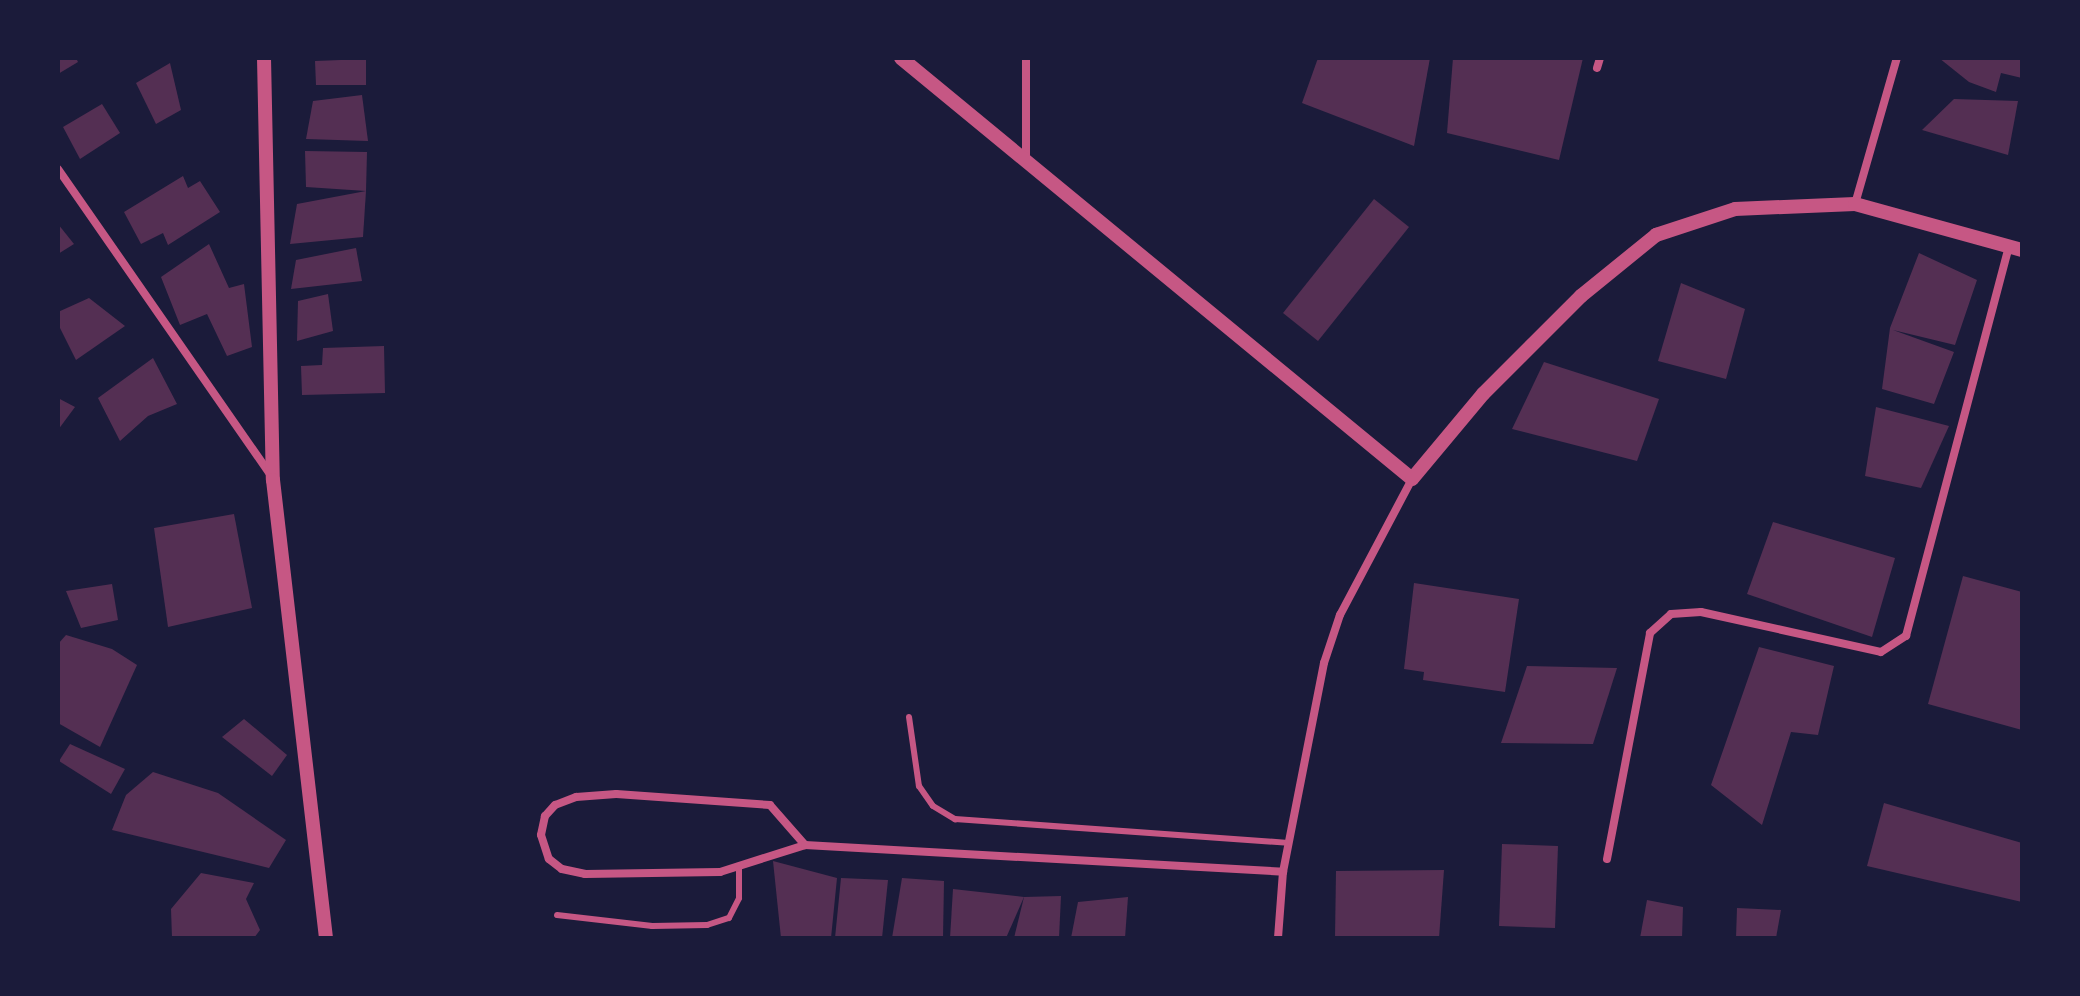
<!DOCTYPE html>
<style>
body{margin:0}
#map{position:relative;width:2080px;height:996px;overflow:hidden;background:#1b1b3a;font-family:Mulish,sans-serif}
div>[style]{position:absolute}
.building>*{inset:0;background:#542f53}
.service>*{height:6px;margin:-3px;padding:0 3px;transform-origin:3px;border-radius:3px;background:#c65784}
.minor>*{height:8px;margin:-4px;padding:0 4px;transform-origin:4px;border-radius:4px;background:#c65784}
.tertiary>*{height:14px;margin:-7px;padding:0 7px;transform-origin:7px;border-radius:7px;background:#c65784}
span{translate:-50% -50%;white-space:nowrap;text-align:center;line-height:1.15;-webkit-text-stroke:6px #1b1b3a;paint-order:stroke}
.frame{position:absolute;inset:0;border:60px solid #1b1b3a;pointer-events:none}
</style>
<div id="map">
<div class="building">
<div style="clip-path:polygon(58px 58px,76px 58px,78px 62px,58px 74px)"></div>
<div style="clip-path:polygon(1318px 58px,1430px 58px,1414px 146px,1302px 103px)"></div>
<div style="clip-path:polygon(1453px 58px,1583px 58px,1559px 160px,1447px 133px)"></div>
<div style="clip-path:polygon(1939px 58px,2022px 58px,2022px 78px,2001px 73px,1996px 92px,1969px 82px)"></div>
<div style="clip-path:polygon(366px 59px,366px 85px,316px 85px,315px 61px)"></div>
<div style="clip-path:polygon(170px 63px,181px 110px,156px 124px,136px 83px)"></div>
<div style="clip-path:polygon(362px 95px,368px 141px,306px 139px,313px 101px)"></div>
<div style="clip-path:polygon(1954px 99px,2018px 101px,2008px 155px,1922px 130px)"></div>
<div style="clip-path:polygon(102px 104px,120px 133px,80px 159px,63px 127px)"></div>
<div style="clip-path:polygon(305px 151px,367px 152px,366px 191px,306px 187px)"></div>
<div style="clip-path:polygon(183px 176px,188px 188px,200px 181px,220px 212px,168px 245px,163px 233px,141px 244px,124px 212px)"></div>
<div style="clip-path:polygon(366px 191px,363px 237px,290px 244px,297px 204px)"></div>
<div style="clip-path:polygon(1374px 199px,1409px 227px,1318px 341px,1283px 313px)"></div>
<div style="clip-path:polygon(58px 224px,74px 244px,58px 254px)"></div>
<div style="clip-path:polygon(209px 244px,229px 288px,244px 284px,252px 347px,227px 356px,207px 314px,180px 325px,161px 277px)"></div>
<div style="clip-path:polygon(356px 248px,362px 281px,291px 289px,296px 260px)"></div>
<div style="clip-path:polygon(1919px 253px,1977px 280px,1955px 345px,1893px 330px,1954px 352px,1934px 404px,1882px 389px,1890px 328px)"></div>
<div style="clip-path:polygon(1681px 283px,1745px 309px,1726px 379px,1658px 361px)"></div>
<div style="clip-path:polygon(328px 294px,333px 331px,297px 341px,298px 301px)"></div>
<div style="clip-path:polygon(89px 298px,125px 326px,76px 360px,58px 324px,58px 312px)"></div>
<div style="clip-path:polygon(384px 346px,385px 393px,302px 395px,301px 366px,322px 365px,323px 348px)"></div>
<div style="clip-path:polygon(153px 358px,177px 404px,148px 416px,120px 441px,98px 398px)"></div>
<div style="clip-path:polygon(1544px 362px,1659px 399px,1637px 461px,1512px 429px)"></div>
<div style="clip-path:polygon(58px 398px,75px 407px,58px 430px)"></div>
<div style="clip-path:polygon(1876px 407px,1949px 426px,1921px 488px,1865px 476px)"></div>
<div style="clip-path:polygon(234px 514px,252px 608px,168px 627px,154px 528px)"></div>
<div style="clip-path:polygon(1773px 522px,1895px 558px,1872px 637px,1747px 594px)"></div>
<div style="clip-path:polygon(1963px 576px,2022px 592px,2022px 730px,1928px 704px)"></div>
<div style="clip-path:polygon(1414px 583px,1519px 599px,1505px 692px,1423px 680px,1424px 672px,1404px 669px)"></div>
<div style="clip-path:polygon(112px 584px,118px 620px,81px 628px,66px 591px)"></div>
<div style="clip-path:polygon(66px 635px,112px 649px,137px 665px,100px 747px,58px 723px,58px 644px)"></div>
<div style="clip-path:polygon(1759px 647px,1834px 666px,1818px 735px,1791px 732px,1762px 825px,1711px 785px)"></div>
<div style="clip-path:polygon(1527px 666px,1617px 668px,1593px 744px,1501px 743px)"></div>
<div style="clip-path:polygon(244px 719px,287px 755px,272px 776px,222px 737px)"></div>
<div style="clip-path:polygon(70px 744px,125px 769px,111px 794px,59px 761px)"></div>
<div style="clip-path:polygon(153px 772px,218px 793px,286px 840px,269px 868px,112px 830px,126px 795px)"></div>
<div style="clip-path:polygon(1884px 803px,2022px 843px,2022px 902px,1867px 866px)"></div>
<div style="clip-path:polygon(1502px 844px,1558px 846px,1555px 928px,1499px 926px)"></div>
<div style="clip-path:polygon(773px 861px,837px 878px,831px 938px,781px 938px)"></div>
<div style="clip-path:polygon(1444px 870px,1439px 938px,1335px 938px,1336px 871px)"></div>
<div style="clip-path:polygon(201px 873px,254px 883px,246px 899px,260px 930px,254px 938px,172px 938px,171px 909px)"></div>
<div style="clip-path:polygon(841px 878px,888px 880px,882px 938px,835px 938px)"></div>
<div style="clip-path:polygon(902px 878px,944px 881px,943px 938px,892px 938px)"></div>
<div style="clip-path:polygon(953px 889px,1024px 897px,1006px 938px,950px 938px)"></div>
<div style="clip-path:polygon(1061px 896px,1059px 938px,1014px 938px,1024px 897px)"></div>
<div style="clip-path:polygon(1128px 897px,1125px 938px,1071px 938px,1078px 902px)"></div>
<div style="clip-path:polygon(1647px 900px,1683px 907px,1682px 938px,1640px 938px)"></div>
<div style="clip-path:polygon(1737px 908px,1781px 910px,1776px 938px,1736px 938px)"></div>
</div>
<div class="service">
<div style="left:909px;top:717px;width:70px;rotate:81.8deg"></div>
<div style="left:919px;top:786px;width:24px;rotate:55deg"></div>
<div style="left:933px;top:806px;width:26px;rotate:31deg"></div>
<div style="left:955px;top:819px;width:334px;rotate:4.1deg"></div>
<div style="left:557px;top:915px;width:96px;rotate:6.6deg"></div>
<div style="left:652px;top:926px;width:55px;rotate:-1deg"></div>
<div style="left:707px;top:925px;width:23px;rotate:-18deg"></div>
<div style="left:729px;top:918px;width:22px;rotate:-63deg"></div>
<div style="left:739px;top:898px;width:31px;rotate:-90deg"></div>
</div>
<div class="minor">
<div style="left:1597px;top:68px;width:10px;rotate:-73deg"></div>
<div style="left:1026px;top:159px;width:101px;rotate:-90deg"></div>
<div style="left:58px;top:169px;width:374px;rotate:55.2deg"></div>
<div style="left:1855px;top:204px;width:152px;rotate:-74deg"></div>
<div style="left:805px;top:845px;width:53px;rotate:-131.2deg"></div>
<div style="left:770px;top:805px;width:154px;rotate:-175.9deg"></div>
<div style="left:616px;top:794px;width:40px;rotate:175.7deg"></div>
<div style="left:576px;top:797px;width:22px;rotate:159deg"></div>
<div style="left:555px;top:805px;width:15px;rotate:132deg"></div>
<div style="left:545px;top:816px;width:19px;rotate:102deg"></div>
<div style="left:541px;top:835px;width:25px;rotate:72deg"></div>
<div style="left:549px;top:859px;width:16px;rotate:38deg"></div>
<div style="left:562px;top:869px;width:24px;rotate:12deg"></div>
<div style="left:585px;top:874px;width:135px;rotate:-0.8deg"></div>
<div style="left:720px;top:872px;width:89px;rotate:-17.6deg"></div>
<div style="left:805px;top:845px;width:479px;rotate:3.2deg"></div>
<div style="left:1607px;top:859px;width:230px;rotate:-79.2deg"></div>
<div style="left:1650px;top:633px;width:28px;rotate:-42deg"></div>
<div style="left:1671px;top:614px;width:30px;rotate:-4deg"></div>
<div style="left:1701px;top:612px;width:184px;rotate:12.5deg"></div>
<div style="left:1881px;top:652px;width:30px;rotate:-33deg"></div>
<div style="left:1906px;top:636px;width:403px;rotate:-75.2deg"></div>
<div style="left:1278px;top:938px;width:66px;rotate:-85.7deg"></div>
<div style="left:1283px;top:872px;width:213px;rotate:-78.9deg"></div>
<div style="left:1324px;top:663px;width:51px;rotate:-71.6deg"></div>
<div style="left:1340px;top:615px;width:154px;rotate:-62.1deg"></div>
</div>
<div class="tertiary">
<div style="left:264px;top:58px;width:422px;rotate:88.8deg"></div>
<div style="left:273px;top:480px;width:461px;rotate:83.4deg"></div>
<div style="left:901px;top:58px;width:662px;rotate:39.48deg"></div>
<div style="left:1412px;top:479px;width:111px;rotate:-50.1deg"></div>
<div style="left:1483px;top:394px;width:139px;rotate:-45deg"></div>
<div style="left:1581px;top:296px;width:97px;rotate:-39.1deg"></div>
<div style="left:1656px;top:235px;width:83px;rotate:-18.2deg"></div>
<div style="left:1735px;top:209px;width:120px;rotate:-2.4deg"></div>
<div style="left:1855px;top:204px;width:173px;rotate:15.4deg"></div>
</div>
<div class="frame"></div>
</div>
